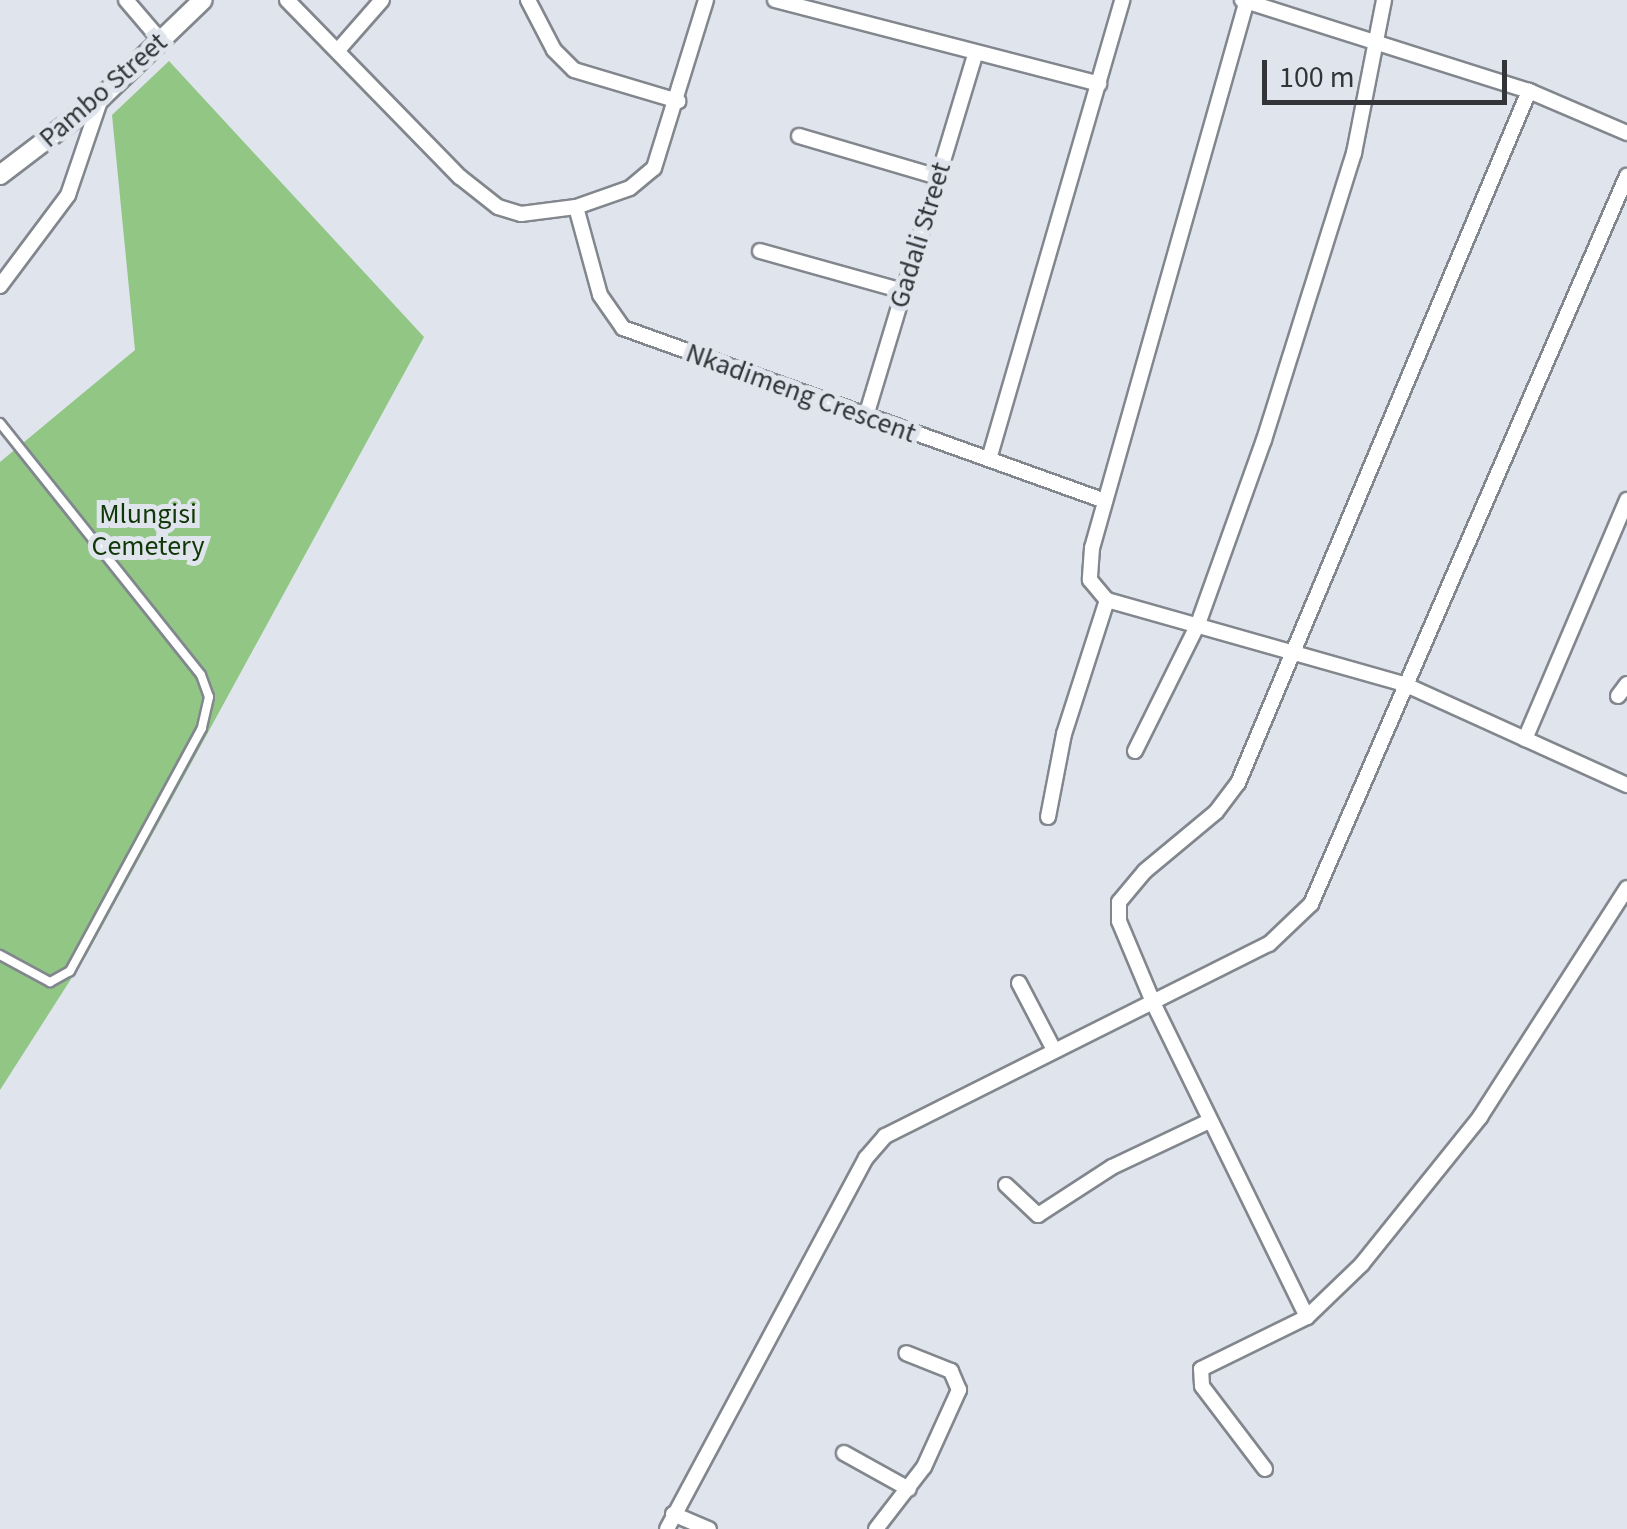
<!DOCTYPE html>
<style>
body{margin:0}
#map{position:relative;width:1627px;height:1529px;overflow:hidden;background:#e0e5ed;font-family:"Source Sans 3",sans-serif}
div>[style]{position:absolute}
.green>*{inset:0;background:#91c685}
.roads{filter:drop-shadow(2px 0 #82878e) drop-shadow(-2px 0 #82878e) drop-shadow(0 2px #82878e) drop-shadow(0 -2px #82878e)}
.service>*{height:8px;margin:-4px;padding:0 4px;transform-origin:4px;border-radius:4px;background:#fff}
.minor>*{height:14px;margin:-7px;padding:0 7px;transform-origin:7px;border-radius:7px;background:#fff}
.tertiary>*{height:18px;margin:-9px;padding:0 9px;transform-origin:9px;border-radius:9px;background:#fff}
span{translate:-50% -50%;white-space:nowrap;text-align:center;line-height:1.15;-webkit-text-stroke:10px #e0e5ed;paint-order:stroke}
.street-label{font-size:28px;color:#323437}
.park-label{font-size:28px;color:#103706}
.scale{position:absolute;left:1262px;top:60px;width:245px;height:45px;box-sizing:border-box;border:5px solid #323437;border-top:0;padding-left:12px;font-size:30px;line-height:35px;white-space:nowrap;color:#323437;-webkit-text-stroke:8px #e0e5ed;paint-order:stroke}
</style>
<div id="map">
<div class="green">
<div style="clip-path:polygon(169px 61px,424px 337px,87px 954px,0 1090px,0 462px,135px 350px,112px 115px)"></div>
</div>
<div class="roads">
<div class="service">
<div style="left:0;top:423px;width:322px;rotate:51.4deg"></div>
<div style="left:201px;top:675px;width:23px;rotate:70deg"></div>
<div style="left:209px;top:697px;width:32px;rotate:103deg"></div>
<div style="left:202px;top:728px;width:277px;rotate:118.5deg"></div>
<div style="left:70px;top:971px;width:23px;rotate:151deg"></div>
<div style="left:50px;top:982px;width:57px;rotate:-151.6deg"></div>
</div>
<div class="minor">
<div style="left:126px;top:0;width:54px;rotate:49.5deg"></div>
<div style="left:287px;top:0;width:248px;rotate:45.7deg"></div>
<div style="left:460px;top:177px;width:48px;rotate:38.3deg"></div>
<div style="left:498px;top:207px;width:24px;rotate:17deg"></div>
<div style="left:521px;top:214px;width:55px;rotate:-7.3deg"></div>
<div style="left:576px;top:207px;width:57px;rotate:-19.4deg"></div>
<div style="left:630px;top:188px;width:31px;rotate:-40deg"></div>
<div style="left:654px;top:168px;width:176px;rotate:-72.8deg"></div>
<div style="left:528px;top:0;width:56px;rotate:62.5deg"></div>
<div style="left:554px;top:50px;width:28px;rotate:45deg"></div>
<div style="left:574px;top:70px;width:109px;rotate:16.6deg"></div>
<div style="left:775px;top:0;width:335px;rotate:14.5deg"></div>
<div style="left:1242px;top:0;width:301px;rotate:17.6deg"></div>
<div style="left:1529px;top:91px;width:107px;rotate:23.2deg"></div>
<div style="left:1247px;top:0;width:569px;rotate:105.79deg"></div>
<div style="left:1092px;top:548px;width:32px;rotate:94deg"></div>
<div style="left:1090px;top:580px;width:26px;rotate:50deg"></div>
<div style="left:1107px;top:600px;width:309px;rotate:15.8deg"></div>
<div style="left:1404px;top:684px;width:245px;rotate:24.4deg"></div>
<div style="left:339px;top:49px;width:65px;rotate:-48.7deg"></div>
<div style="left:799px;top:136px;width:145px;rotate:16.4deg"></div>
<div style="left:576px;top:207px;width:91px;rotate:74.7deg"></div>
<div style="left:600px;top:295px;width:40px;rotate:55.1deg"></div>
<div style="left:623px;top:328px;width:512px;rotate:19.74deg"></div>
<div style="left:760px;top:251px;width:148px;rotate:15.6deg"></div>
<div style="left:0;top:286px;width:114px;rotate:-53.2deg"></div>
<div style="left:68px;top:195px;width:102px;rotate:-71.2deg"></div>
<div style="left:866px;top:416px;width:378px;rotate:-73.2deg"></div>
<div style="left:989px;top:459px;width:478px;rotate:-73.8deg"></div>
<div style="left:1618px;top:696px;width:15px;rotate:-53deg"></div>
<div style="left:1525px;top:739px;width:260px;rotate:-66.9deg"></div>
<div style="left:1135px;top:751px;width:142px;rotate:-63.6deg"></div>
<div style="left:1198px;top:624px;width:195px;rotate:-70.3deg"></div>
<div style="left:1264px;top:440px;width:301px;rotate:-72.6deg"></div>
<div style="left:1354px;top:153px;width:156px;rotate:-78.9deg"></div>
<div style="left:1048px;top:817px;width:85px;rotate:-79.1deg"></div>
<div style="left:1064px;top:734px;width:141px;rotate:-72.2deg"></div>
<div style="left:1019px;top:983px;width:76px;rotate:62.4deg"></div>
<div style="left:1006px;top:1185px;width:44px;rotate:43.2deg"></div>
<div style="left:1038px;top:1215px;width:88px;rotate:-33deg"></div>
<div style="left:1112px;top:1167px;width:105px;rotate:-25.3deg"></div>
<div style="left:1307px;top:1317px;width:351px;rotate:-116.1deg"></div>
<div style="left:1153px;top:1002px;width:88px;rotate:-112.8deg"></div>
<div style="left:1119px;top:921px;width:19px;rotate:-90deg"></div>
<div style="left:1119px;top:902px;width:40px;rotate:-50deg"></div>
<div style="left:1145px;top:871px;width:92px;rotate:-39.7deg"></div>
<div style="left:1216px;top:812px;width:36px;rotate:-53deg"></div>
<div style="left:1238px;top:783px;width:751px;rotate:-67.19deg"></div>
<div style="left:844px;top:1453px;width:74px;rotate:29deg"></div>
<div style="left:1265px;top:1469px;width:104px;rotate:-127.2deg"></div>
<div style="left:1202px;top:1386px;width:17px;rotate:-93deg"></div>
<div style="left:1201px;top:1369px;width:118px;rotate:-26.1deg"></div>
<div style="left:1307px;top:1317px;width:76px;rotate:-43.9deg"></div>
<div style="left:1362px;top:1264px;width:189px;rotate:-51.2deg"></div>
<div style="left:1480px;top:1117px;width:272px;rotate:-57.3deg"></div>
<div style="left:673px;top:1514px;width:39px;rotate:23deg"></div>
<div style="left:667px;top:1529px;width:421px;rotate:-61.8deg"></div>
<div style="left:866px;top:1158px;width:29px;rotate:-49deg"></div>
<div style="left:885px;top:1136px;width:429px;rotate:-26.6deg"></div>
<div style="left:1269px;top:944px;width:58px;rotate:-43.6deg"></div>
<div style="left:1311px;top:904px;width:794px;rotate:-66.54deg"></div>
<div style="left:876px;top:1529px;width:78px;rotate:-52.3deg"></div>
<div style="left:924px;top:1467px;width:85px;rotate:-65.6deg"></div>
<div style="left:959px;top:1390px;width:21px;rotate:-113deg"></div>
<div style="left:951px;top:1371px;width:48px;rotate:-158.2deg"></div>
</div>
<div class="tertiary">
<div style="left:0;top:175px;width:127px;rotate:-37.3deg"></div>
<div style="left:101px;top:98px;width:141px;rotate:-43.9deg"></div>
</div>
</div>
<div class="street-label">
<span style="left:103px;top:90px;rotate:-41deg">Pambo Street</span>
<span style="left:920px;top:235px;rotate:-73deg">Gadali Street</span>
<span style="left:801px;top:393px;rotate:20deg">Nkadimeng Crescent</span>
</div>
<div class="park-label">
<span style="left:148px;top:530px">Mlungisi<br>Cemetery</span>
</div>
<div class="scale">100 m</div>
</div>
